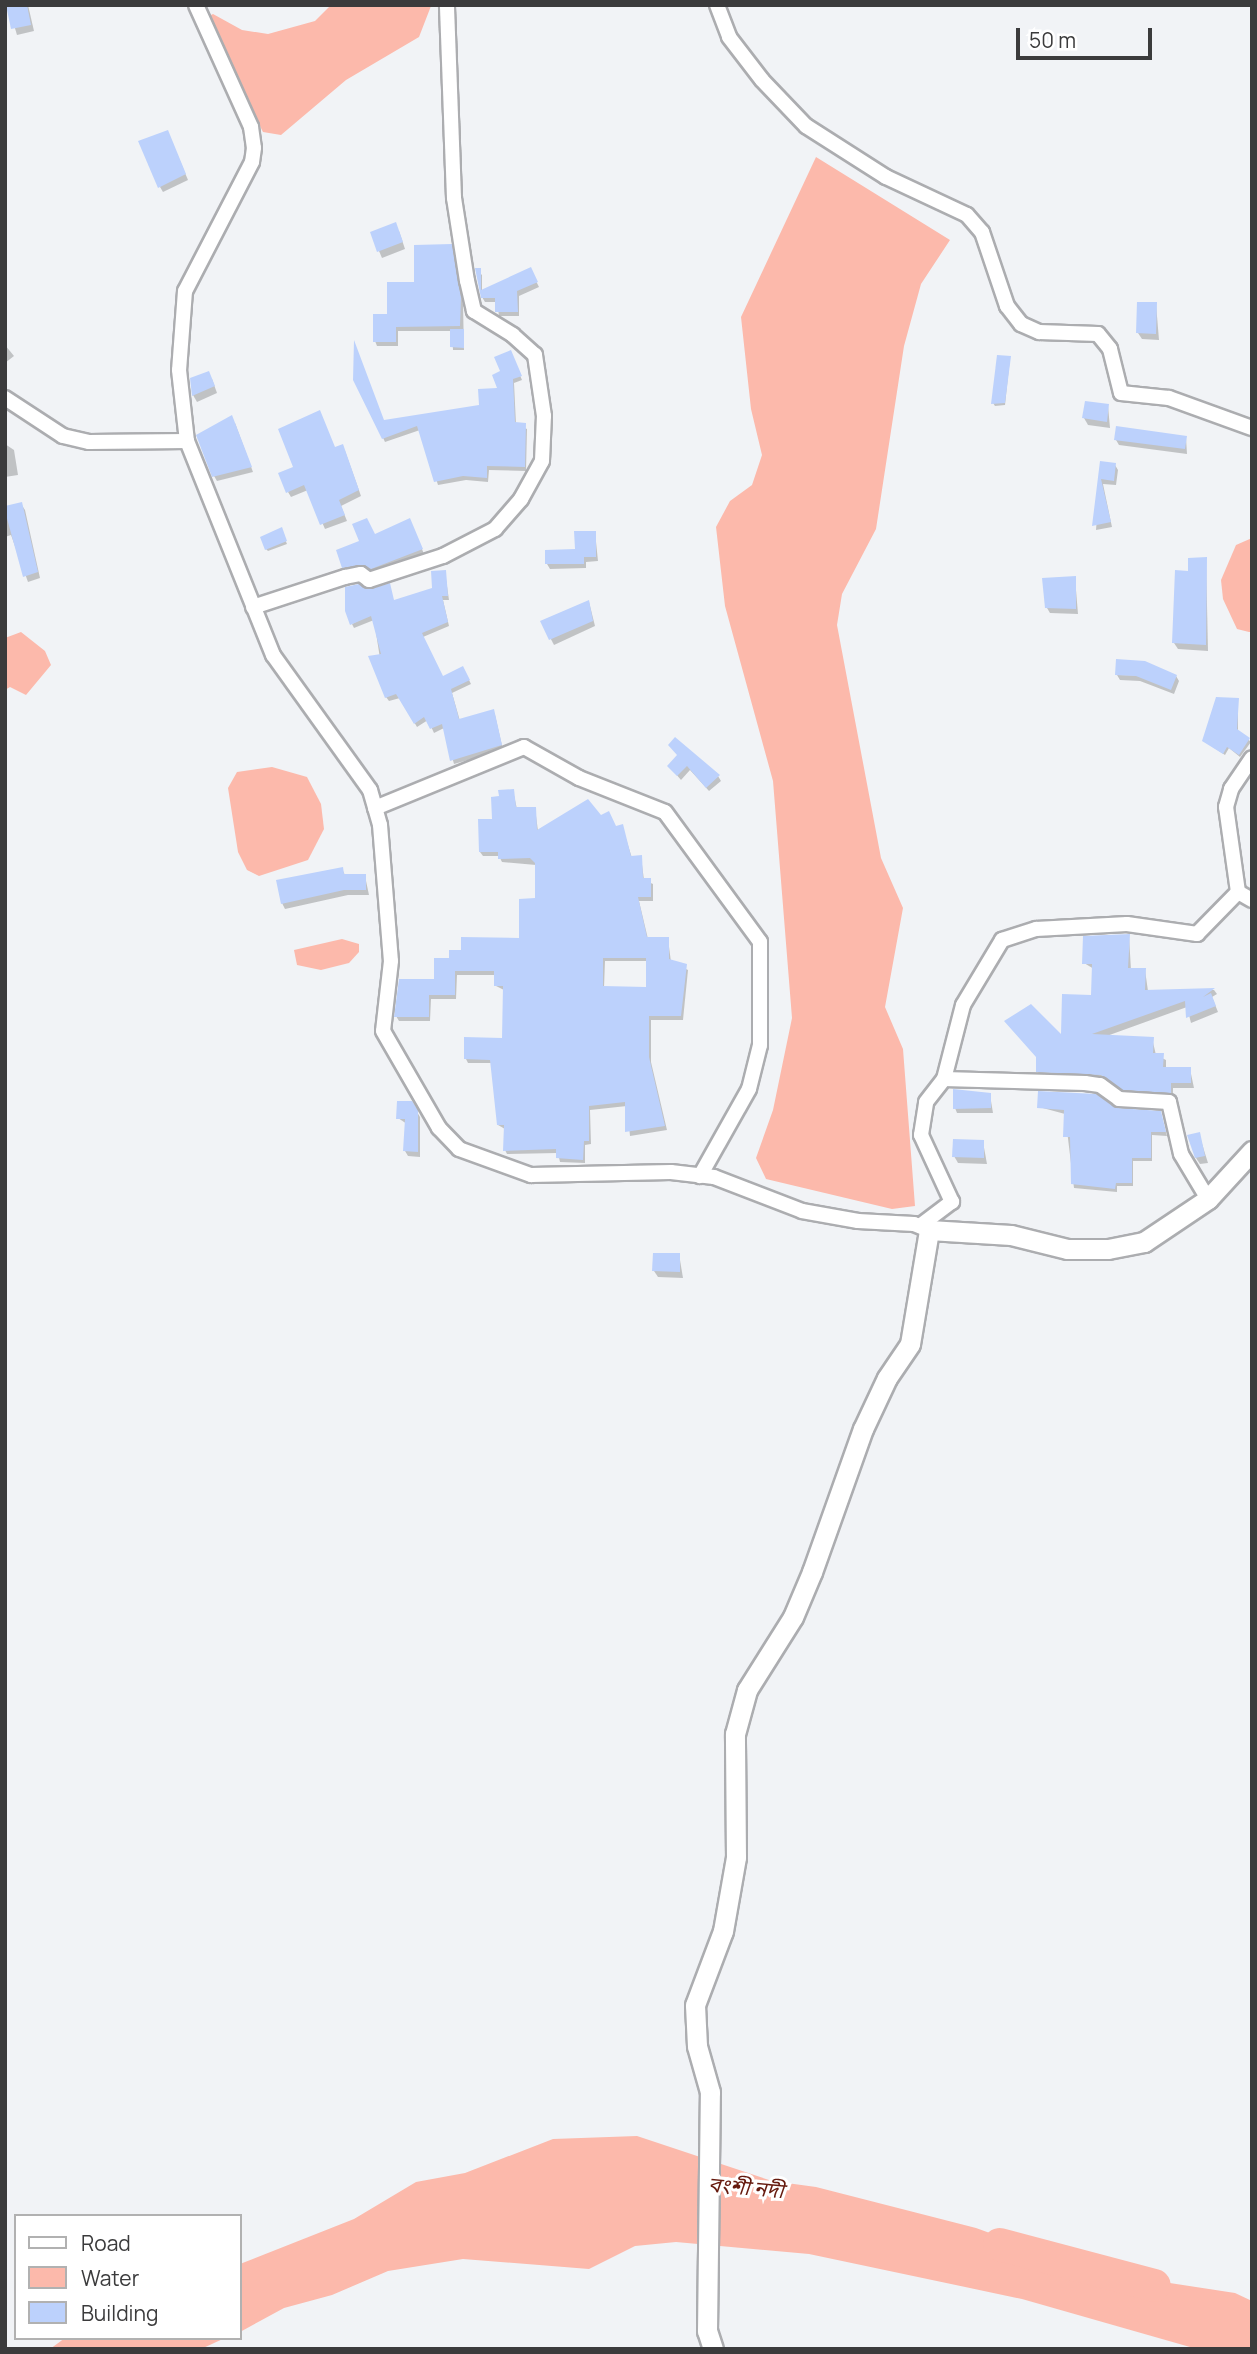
<!DOCTYPE html>
<meta charset="utf-8">
<style>
body{margin:0}
#map{position:relative;width:1257px;height:2354px;overflow:hidden;background:#f1f3f6;font-family:Manrope,"Noto Sans Bengali",sans-serif}
div>[style]{position:absolute}
.water>*{inset:0;background:#fcb9ab}
.shadow>*{inset:0;background:#0003}
.river>*{height:33px;margin:-16.5px;padding:0 16.5px;transform-origin:16.5px;border-radius:16.5px;background:#fcb9ab}
.building>*{inset:0;background:#bcd1fc}
.roads{filter:drop-shadow(2px 0 #acadb0) drop-shadow(-2px 0 #acadb0) drop-shadow(0 2px #acadb0) drop-shadow(0 -2px #acadb0)}
.street>*{height:14px;margin:-7px;padding:0 7px;transform-origin:7px;border-radius:7px;background:#fff}
.secondary>*{height:19px;margin:-9.5px;padding:0 9.5px;transform-origin:9.5px;border-radius:9.5px;background:#fff}
span{translate:-50% -50%;white-space:nowrap;text-align:center;line-height:1.15;-webkit-text-stroke:6px #fff;paint-order:stroke}
.water-label{font-size:21px;color:#661a0e;font-style:italic}
.frame{position:absolute;inset:0;border:7px solid #3b3b3c;pointer-events:none}
.legend{position:absolute;left:14px;top:2214px;width:228px;height:126px;box-sizing:border-box;background:#fff;border:2px solid #b1b1b1;margin:0;padding:9px 12px;list-style:none;font-size:21px;color:#3b3b3c}
.legend li{display:flex;align-items:center;gap:14px;height:35px}
.legend b{width:35px;border:2px solid #b1b1b1}
.scale{position:absolute;left:1016px;top:28px;width:136px;height:32px;box-sizing:border-box;border:4px solid #3b3b3c;border-top:0;padding-left:9px;font-size:21px;line-height:24px;white-space:nowrap;color:#3b3b3c;-webkit-text-stroke:5px #fff;paint-order:stroke}
</style>
<div id="map">
<div class="water">
<div style="clip-path:polygon(331px 5px,431px 6px,419px 37px,346px 80px,281px 135px,263px 132px,205px 18px,213px 14px,242px 30px,268px 34px,315px 21px)"></div>
<div style="clip-path:polygon(816px 157px,950px 240px,921px 284px,904px 346px,876px 529px,842px 594px,837px 625px,881px 858px,903px 908px,885px 1007px,903px 1049px,915px 1206px,892px 1209px,766px 1179px,756px 1158px,773px 1110px,792px 1018px,773px 781px,725px 606px,716px 527px,730px 501px,752px 485px,762px 455px,751px 409px,741px 317px)"></div>
<div style="clip-path:polygon(1252px 538px,1252px 632px,1249px 632px,1237px 629px,1223px 599px,1221px 580px,1236px 545px)"></div>
<div style="clip-path:polygon(21px 632px,45px 651px,51px 665px,26px 695px,10px 687px,5px 690px,5px 638px)"></div>
<div style="clip-path:polygon(272px 767px,307px 777px,321px 804px,324px 829px,308px 860px,259px 876px,247px 870px,238px 852px,228px 788px,237px 772px)"></div>
<div style="clip-path:polygon(342px 939px,359px 944px,359px 952px,349px 963px,321px 970px,297px 965px,294px 950px)"></div>
<div style="clip-path:polygon(637px 2136px,772px 2181px,816px 2187px,976px 2228px,1098px 2272px,1235px 2293px,1252px 2301px,1252px 2349px,1197px 2349px,1022px 2299px,809px 2254px,676px 2242px,635px 2246px,589px 2269px,463px 2259px,388px 2271px,332px 2295px,284px 2308px,240px 2332px,240px 2264px,354px 2219px,416px 2182px,465px 2173px,553px 2139px)"></div>
<div style="clip-path:polygon(65px 2338px,225px 2338px,201px 2349px,50px 2349px)"></div>
</div>
<div class="shadow">
<div style="clip-path:polygon(8px 5px,28px 5px,34px 31px,17px 35px)"></div>
<div style="clip-path:polygon(170px 137px,188px 180px,163px 192px,160px 187px)"></div>
<div style="clip-path:polygon(399px 231px,405px 249px,382px 258px,379px 251px)"></div>
<div style="clip-path:polygon(451px 246px,463px 304px,464px 350px,453px 350px,452px 331px,398px 331px,398px 346px,377px 346px,375px 341px,388px 316px)"></div>
<div style="clip-path:polygon(530px 269px,539px 287px,519px 296px,519px 316px,499px 316px,497px 302px,485px 302px,482px 297px,477px 270px,482px 275px,482px 292px)"></div>
<div style="clip-path:polygon(1156px 304px,1159px 340px,1142px 339px,1138px 333px)"></div>
<div style="clip-path:polygon(5px 345px,14px 356px,5px 363px)"></div>
<div style="clip-path:polygon(512px 356px,522px 380px,514px 383px,516px 424px,527px 429px,526px 471px,489px 470px,488px 482px,466px 480px,438px 485px,420px 430px,385px 442px,355px 379px,384px 422px,481px 406px,499px 389px)"></div>
<div style="clip-path:polygon(1010px 358px,1005px 405px,995px 406px,993px 403px)"></div>
<div style="clip-path:polygon(212px 379px,217px 393px,197px 402px,193px 395px)"></div>
<div style="clip-path:polygon(1108px 406px,1110px 428px,1088px 425px,1084px 418px)"></div>
<div style="clip-path:polygon(235px 423px,253px 472px,217px 481px,214px 476px)"></div>
<div style="clip-path:polygon(1186px 438px,1187px 454px,1119px 445px,1116px 440px)"></div>
<div style="clip-path:polygon(5px 444px,14px 450px,18px 475px,5px 477px)"></div>
<div style="clip-path:polygon(335px 449px,345px 451px,361px 496px,341px 506px,347px 521px,325px 529px,308px 490px,291px 497px,288px 492px,295px 468px)"></div>
<div style="clip-path:polygon(1101px 463px,1115px 465px,1118px 470px,1116px 485px,1103px 484px,1112px 527px,1096px 530px)"></div>
<div style="clip-path:polygon(5px 502px,6px 508px,21px 504px,25px 510px,40px 578px,28px 582px,11px 535px,5px 537px)"></div>
<div style="clip-path:polygon(412px 525px,424px 554px,374px 573px,366px 568px,346px 571px,344px 567px,362px 542px)"></div>
<div style="clip-path:polygon(281px 530px,287px 544px,268px 551px,266px 549px)"></div>
<div style="clip-path:polygon(595px 532px,598px 561px,586px 562px,586px 568px,550px 569px,547px 564px,576px 551px)"></div>
<div style="clip-path:polygon(1206px 559px,1208px 651px,1178px 649px,1174px 643px,1190px 573px)"></div>
<div style="clip-path:polygon(445px 572px,449px 600px,443px 600px,449px 626px,423px 637px,443px 678px,463px 668px,471px 684px,452px 693px,460px 721px,495px 715px,503px 750px,454px 764px,444px 728px,434px 733px,428px 720px,417px 727px,400px 698px,389px 701px,386px 697px,374px 620px,354px 628px,352px 624px,394px 602px,434px 589px)"></div>
<div style="clip-path:polygon(1075px 578px,1078px 614px,1050px 613px,1047px 608px)"></div>
<div style="clip-path:polygon(589px 602px,595px 626px,554px 645px,542px 622px)"></div>
<div style="clip-path:polygon(1117px 675px,1176px 676px,1179px 681px,1174px 694px,1140px 681px,1120px 680px)"></div>
<div style="clip-path:polygon(1238px 700px,1238px 731px,1251px 742px,1240px 757px,1229px 748px,1225px 755px,1204px 741px)"></div>
<div style="clip-path:polygon(678px 756px,718px 776px,721px 781px,709px 791px,690px 770px,681px 780px,669px 766px)"></div>
<div style="clip-path:polygon(evenodd,513px 791px,517px 809px,535px 808px,538px 831px,600px 818px,616px 828px,622px 826px,632px 858px,641px 857px,644px 880px,653px 884px,653px 901px,639px 901px,648px 939px,668px 939px,671px 962px,688px 970px,683px 1020px,651px 1020px,651px 1062px,667px 1130px,630px 1136px,627px 1106px,590px 1110px,591px 1144px,585px 1145px,585px 1163px,560px 1162px,558px 1153px,507px 1154px,505px 1150px,505px 1129px,498px 1125px,492px 1063px,468px 1063px,466px 1059px,504px 1040px,504px 990px,496px 986px,496px 975px,457px 975px,456px 999px,431px 999px,430px 1021px,399px 1021px,396px 1016px,436px 981px,451px 960px,521px 939px,536px 900px,536px 865px,502px 862px,499px 856px,483px 856px,480px 852px,513px 791px,605px 961px,648px 961px,647px 988px,604px 988px,605px 961px)"></div>
<div style="clip-path:polygon(342px 869px,345px 875px,365px 876px,369px 895px,348px 895px,285px 909px,282px 903px)"></div>
<div style="clip-path:polygon(1129px 936px,1131px 970px,1145px 970px,1148px 991px,1214px 990px,1217px 994px,1212px 997px,1218px 1012px,1191px 1023px,1187px 1007px,1104px 1037px,1152px 1038px,1156px 1055px,1166px 1060px,1166px 1069px,1190px 1069px,1194px 1088px,1173px 1088px,1173px 1098px,1127px 1095px,1106px 1081px,1041px 1077px,1038px 1072px,1093px 996px,1094px 969px,1084px 963px)"></div>
<div style="clip-path:polygon(990px 1095px,993px 1113px,957px 1113px,955px 1108px)"></div>
<div style="clip-path:polygon(411px 1102px,420px 1117px,420px 1157px,408px 1156px,405px 1151px,407px 1124px,398px 1118px)"></div>
<div style="clip-path:polygon(1039px 1107px,1160px 1113px,1167px 1136px,1152px 1135px,1152px 1161px,1133px 1161px,1133px 1186px,1117px 1186px,1117px 1192px,1074px 1188px,1065px 1114px)"></div>
<div style="clip-path:polygon(1199px 1134px,1208px 1163px,1200px 1164px,1196px 1158px)"></div>
<div style="clip-path:polygon(983px 1142px,987px 1164px,958px 1163px,954px 1156px)"></div>
<div style="clip-path:polygon(679px 1254px,683px 1278px,658px 1277px,654px 1271px)"></div>
</div>
<div class="river">
<div style="left:999px;top:2244px;width:160px;rotate:14.8deg"></div>
</div>
<div class="building">
<div style="clip-path:polygon(6px 5px,27px 5px,31px 25px,11px 29px)"></div>
<div style="clip-path:polygon(168px 130px,186px 174px,158px 188px,138px 141px)"></div>
<div style="clip-path:polygon(396px 222px,403px 242px,377px 252px,370px 232px)"></div>
<div style="clip-path:polygon(452px 244px,461px 298px,460px 326px,396px 327px,396px 342px,373px 342px,373px 314px,387px 314px,387px 282px,414px 282px,414px 245px)"></div>
<div style="clip-path:polygon(531px 267px,538px 282px,517px 291px,518px 312px,495px 312px,495px 298px,481px 298px,475px 268px,481px 268px,481px 290px)"></div>
<div style="clip-path:polygon(1137px 302px,1157px 302px,1156px 334px,1136px 333px)"></div>
<div style="clip-path:polygon(450px 329px,464px 329px,464px 348px,450px 347px)"></div>
<div style="clip-path:polygon(354px 340px,384px 420px,479px 405px,478px 389px,497px 388px,492px 375px,500px 371px,494px 357px,511px 350px,522px 376px,513px 379px,515px 422px,526px 423px,525px 467px,487px 466px,487px 478px,463px 476px,434px 482px,417px 426px,382px 439px,353px 380px)"></div>
<div style="clip-path:polygon(997px 355px,1011px 356px,1005px 403px,991px 404px)"></div>
<div style="clip-path:polygon(209px 371px,215px 386px,192px 396px,190px 378px)"></div>
<div style="clip-path:polygon(1085px 401px,1109px 404px,1107px 422px,1082px 418px)"></div>
<div style="clip-path:polygon(320px 410px,335px 447px,343px 444px,359px 490px,339px 500px,345px 515px,320px 525px,304px 485px,286px 493px,278px 473px,293px 467px,278px 429px)"></div>
<div style="clip-path:polygon(232px 415px,252px 467px,212px 477px,196px 435px)"></div>
<div style="clip-path:polygon(1116px 426px,1187px 436px,1185px 449px,1114px 440px)"></div>
<div style="clip-path:polygon(1100px 461px,1116px 463px,1114px 481px,1101px 479px,1111px 522px,1092px 526px)"></div>
<div style="clip-path:polygon(22px 502px,38px 572px,23px 577px,5px 511px,5px 506px)"></div>
<div style="clip-path:polygon(367px 518px,375px 534px,410px 518px,423px 549px,371px 569px,363px 565px,342px 568px,336px 550px,359px 541px,352px 524px)"></div>
<div style="clip-path:polygon(282px 527px,287px 541px,265px 550px,260px 537px)"></div>
<div style="clip-path:polygon(574px 531px,596px 531px,596px 557px,584px 557px,584px 564px,545px 564px,545px 550px,575px 549px)"></div>
<div style="clip-path:polygon(1207px 557px,1206px 645px,1172px 643px,1175px 570px,1188px 571px,1188px 558px)"></div>
<div style="clip-path:polygon(446px 570px,448px 596px,442px 596px,448px 622px,422px 633px,443px 676px,463px 666px,470px 680px,451px 689px,459px 719px,494px 709px,502px 745px,450px 761px,442px 724px,430px 729px,424px 717px,414px 724px,396px 694px,385px 698px,368px 656px,381px 654px,371px 616px,350px 625px,345px 611px,345px 587px,359px 584px,371px 589px,390px 583px,394px 600px,432px 588px,431px 571px)"></div>
<div style="clip-path:polygon(1076px 576px,1076px 609px,1045px 608px,1042px 578px)"></div>
<div style="clip-path:polygon(589px 600px,593px 621px,549px 640px,540px 621px)"></div>
<div style="clip-path:polygon(1116px 659px,1145px 661px,1177px 675px,1171px 690px,1136px 676px,1115px 675px)"></div>
<div style="clip-path:polygon(1216px 697px,1239px 698px,1237px 729px,1250px 738px,1239px 755px,1227px 747px,1223px 754px,1202px 741px)"></div>
<div style="clip-path:polygon(675px 737px,720px 775px,706px 788px,687px 766px,677px 776px,667px 766px,677px 755px,668px 745px)"></div>
<div style="clip-path:polygon(evenodd,514px 789px,516px 807px,536px 807px,537px 830px,588px 799px,601px 815px,609px 811px,616px 826px,623px 824px,631px 856px,642px 855px,643px 878px,651px 878px,651px 897px,638px 897px,647px 937px,669px 937px,669px 959px,687px 964px,681px 1016px,649px 1016px,649px 1057px,665px 1126px,625px 1132px,625px 1102px,589px 1106px,589px 1141px,584px 1141px,583px 1160px,556px 1158px,556px 1149px,503px 1151px,504px 1125px,497px 1125px,490px 1060px,464px 1059px,464px 1037px,502px 1038px,503px 986px,494px 986px,494px 971px,455px 971px,455px 995px,429px 995px,429px 1017px,394px 1017px,399px 979px,434px 979px,434px 958px,449px 958px,449px 950px,461px 950px,461px 937px,519px 938px,519px 899px,535px 898px,535px 863px,530px 858px,498px 859px,498px 852px,479px 852px,478px 819px,492px 819px,491px 797px,499px 796px,498px 790px,514px 789px,603px 958px,646px 958px,646px 987px,603px 986px,603px 958px)"></div>
<div style="clip-path:polygon(343px 867px,344px 874px,366px 874px,366px 890px,344px 890px,281px 904px,276px 880px)"></div>
<div style="clip-path:polygon(1130px 934px,1128px 968px,1146px 968px,1145px 990px,1215px 988px,1203px 997px,1211px 993px,1216px 1006px,1186px 1018px,1185px 1001px,1092px 1034px,1154px 1037px,1153px 1053px,1164px 1053px,1163px 1067px,1191px 1067px,1191px 1083px,1171px 1083px,1171px 1093px,1122px 1090px,1101px 1075px,1036px 1072px,1036px 1057px,1004px 1021px,1031px 1004px,1061px 1034px,1062px 994px,1091px 995px,1092px 964px,1082px 964px,1083px 936px)"></div>
<div style="clip-path:polygon(953px 1089px,991px 1093px,991px 1108px,953px 1109px)"></div>
<div style="clip-path:polygon(1038px 1091px,1096px 1094px,1118px 1108px,1161px 1111px,1166px 1132px,1151px 1132px,1151px 1158px,1132px 1158px,1132px 1183px,1116px 1183px,1115px 1189px,1071px 1184px,1070px 1137px,1063px 1137px,1064px 1110px,1037px 1108px)"></div>
<div style="clip-path:polygon(397px 1101px,412px 1101px,418px 1110px,418px 1152px,403px 1151px,405px 1119px,396px 1119px)"></div>
<div style="clip-path:polygon(1200px 1132px,1205px 1156px,1195px 1158px,1187px 1135px)"></div>
<div style="clip-path:polygon(953px 1139px,984px 1140px,984px 1158px,952px 1157px)"></div>
<div style="clip-path:polygon(653px 1253px,680px 1253px,680px 1272px,652px 1271px)"></div>
</div>
<div class="roads">
<div class="street">
<div style="left:196px;top:5px;width:134px;rotate:65.7deg"></div>
<div style="left:251px;top:127px;width:21px;rotate:82deg"></div>
<div style="left:254px;top:148px;width:14px;rotate:98deg"></div>
<div style="left:252px;top:162px;width:145px;rotate:117.4deg"></div>
<div style="left:185px;top:291px;width:79px;rotate:94.3deg"></div>
<div style="left:179px;top:370px;width:71px;rotate:83.6deg"></div>
<div style="left:187px;top:441px;width:231px;rotate:68.1deg"></div>
<div style="left:273px;top:655px;width:166px;rotate:54.3deg"></div>
<div style="left:370px;top:790px;width:36px;rotate:74deg"></div>
<div style="left:380px;top:825px;width:136px;rotate:85.4deg"></div>
<div style="left:391px;top:961px;width:70px;rotate:96.5deg"></div>
<div style="left:383px;top:1031px;width:112px;rotate:60deg"></div>
<div style="left:439px;top:1128px;width:29px;rotate:46deg"></div>
<div style="left:459px;top:1149px;width:77px;rotate:19.9deg"></div>
<div style="left:531px;top:1175px;width:140px;rotate:-1.2deg"></div>
<div style="left:671px;top:1172px;width:43px;rotate:6.6deg"></div>
<div style="left:714px;top:1177px;width:94px;rotate:21.1deg"></div>
<div style="left:802px;top:1211px;width:57px;rotate:10.1deg"></div>
<div style="left:858px;top:1221px;width:56px;rotate:3.1deg"></div>
<div style="left:914px;top:1224px;width:16px;rotate:22deg"></div>
<div style="left:717px;top:5px;width:34px;rotate:69deg"></div>
<div style="left:729px;top:37px;width:54px;rotate:52.5deg"></div>
<div style="left:762px;top:80px;width:64px;rotate:46.3deg"></div>
<div style="left:806px;top:126px;width:95px;rotate:32.5deg"></div>
<div style="left:886px;top:177px;width:89px;rotate:25.1deg"></div>
<div style="left:967px;top:215px;width:23px;rotate:49deg"></div>
<div style="left:982px;top:232px;width:78px;rotate:71.3deg"></div>
<div style="left:1007px;top:306px;width:23px;rotate:52deg"></div>
<div style="left:1021px;top:324px;width:20px;rotate:24deg"></div>
<div style="left:1039px;top:332px;width:59px;rotate:1.9deg"></div>
<div style="left:1098px;top:334px;width:19px;rotate:51deg"></div>
<div style="left:1110px;top:349px;width:45px;rotate:76deg"></div>
<div style="left:1121px;top:393px;width:48px;rotate:5.9deg"></div>
<div style="left:1169px;top:398px;width:88px;rotate:19.9deg"></div>
<div style="left:5px;top:398px;width:69px;rotate:33.2deg"></div>
<div style="left:63px;top:436px;width:27px;rotate:13deg"></div>
<div style="left:89px;top:442px;width:98px;rotate:-0.6deg"></div>
<div style="left:253px;top:607px;width:97px;rotate:-18.1deg"></div>
<div style="left:345px;top:577px;width:16px;rotate:-11deg"></div>
<div style="left:361px;top:574px;width:10px;rotate:37deg"></div>
<div style="left:369px;top:580px;width:78px;rotate:-18deg"></div>
<div style="left:443px;top:556px;width:59px;rotate:-27.4deg"></div>
<div style="left:495px;top:529px;width:40px;rotate:-49deg"></div>
<div style="left:521px;top:499px;width:43px;rotate:-61.1deg"></div>
<div style="left:542px;top:461px;width:45px;rotate:-87.5deg"></div>
<div style="left:544px;top:416px;width:62px;rotate:-98.4deg"></div>
<div style="left:535px;top:355px;width:30px;rotate:-138deg"></div>
<div style="left:513px;top:335px;width:46px;rotate:-148.4deg"></div>
<div style="left:474px;top:311px;width:31px;rotate:-103deg"></div>
<div style="left:467px;top:281px;width:84px;rotate:-98.9deg"></div>
<div style="left:454px;top:198px;width:193px;rotate:-92.1deg"></div>
<div style="left:375px;top:808px;width:161px;rotate:-22.3deg"></div>
<div style="left:524px;top:747px;width:63px;rotate:29.4deg"></div>
<div style="left:579px;top:778px;width:92px;rotate:21.6deg"></div>
<div style="left:665px;top:812px;width:161px;rotate:53.8deg"></div>
<div style="left:760px;top:942px;width:103px;rotate:90deg"></div>
<div style="left:760px;top:1045px;width:45px;rotate:104deg"></div>
<div style="left:749px;top:1089px;width:100px;rotate:119.4deg"></div>
<div style="left:1238px;top:892px;width:16px;rotate:30deg"></div>
<div style="left:944px;top:1079px;width:141px;rotate:1.6deg"></div>
<div style="left:1085px;top:1083px;width:15px;rotate:8deg"></div>
<div style="left:1100px;top:1085px;width:24px;rotate:36deg"></div>
<div style="left:1119px;top:1099px;width:50px;rotate:3.4deg"></div>
<div style="left:1169px;top:1102px;width:53px;rotate:77deg"></div>
<div style="left:1181px;top:1154px;width:52px;rotate:59deg"></div>
<div style="left:921px;top:1225px;width:39px;rotate:-37deg"></div>
<div style="left:952px;top:1202px;width:74px;rotate:-114.8deg"></div>
<div style="left:921px;top:1135px;width:33px;rotate:-81deg"></div>
<div style="left:926px;top:1102px;width:29px;rotate:-52deg"></div>
<div style="left:944px;top:1079px;width:76px;rotate:-75.6deg"></div>
<div style="left:963px;top:1005px;width:76px;rotate:-59deg"></div>
<div style="left:1002px;top:940px;width:36px;rotate:-18deg"></div>
<div style="left:1036px;top:929px;width:91px;rotate:-3.1deg"></div>
<div style="left:1127px;top:924px;width:71px;rotate:8.1deg"></div>
<div style="left:1197px;top:934px;width:59px;rotate:-45.7deg"></div>
<div style="left:1238px;top:892px;width:86px;rotate:-98deg"></div>
<div style="left:1226px;top:807px;width:19px;rotate:-74deg"></div>
<div style="left:1231px;top:789px;width:37px;rotate:-56deg"></div>
</div>
<div class="secondary">
<div style="left:713px;top:2349px;width:19px;rotate:-108deg"></div>
<div style="left:707px;top:2331px;width:239px;rotate:-89.3deg"></div>
<div style="left:710px;top:2092px;width:48px;rotate:-105.8deg"></div>
<div style="left:697px;top:2046px;width:41px;rotate:-92.8deg"></div>
<div style="left:695px;top:2005px;width:79px;rotate:-69.3deg"></div>
<div style="left:723px;top:1931px;width:75px;rotate:-80deg"></div>
<div style="left:736px;top:1857px;width:123px;rotate:-90.5deg"></div>
<div style="left:735px;top:1734px;width:46px;rotate:-74.7deg"></div>
<div style="left:747px;top:1690px;width:86px;rotate:-57.8deg"></div>
<div style="left:793px;top:1617px;width:49px;rotate:-67.1deg"></div>
<div style="left:812px;top:1572px;width:152px;rotate:-70.4deg"></div>
<div style="left:863px;top:1429px;width:56px;rotate:-64.8deg"></div>
<div style="left:887px;top:1378px;width:41px;rotate:-55.9deg"></div>
<div style="left:910px;top:1344px;width:116px;rotate:-80.5deg"></div>
<div style="left:929px;top:1230px;width:82px;rotate:3.5deg"></div>
<div style="left:1011px;top:1235px;width:58px;rotate:14deg"></div>
<div style="left:1067px;top:1249px;width:41px"></div>
<div style="left:1108px;top:1249px;width:37px;rotate:-11deg"></div>
<div style="left:1144px;top:1242px;width:77px;rotate:-33.9deg"></div>
<div style="left:1208px;top:1199px;width:65px;rotate:-47.5deg"></div>
</div>
</div>
<div class="water-label">
<span style="left:746px;top:2187px;rotate:5deg">বংশী নদী</span>
</div>
<div class="frame"></div>
<ul class="legend">
<li><b style="height:9px;background:#fff"></b>Road</li>
<li><b style="height:19px;background:#fcb9ab"></b>Water</li>
<li><b style="height:19px;background:#bcd1fc"></b>Building</li>
</ul>
<div class="scale">50 m</div>
</div>
